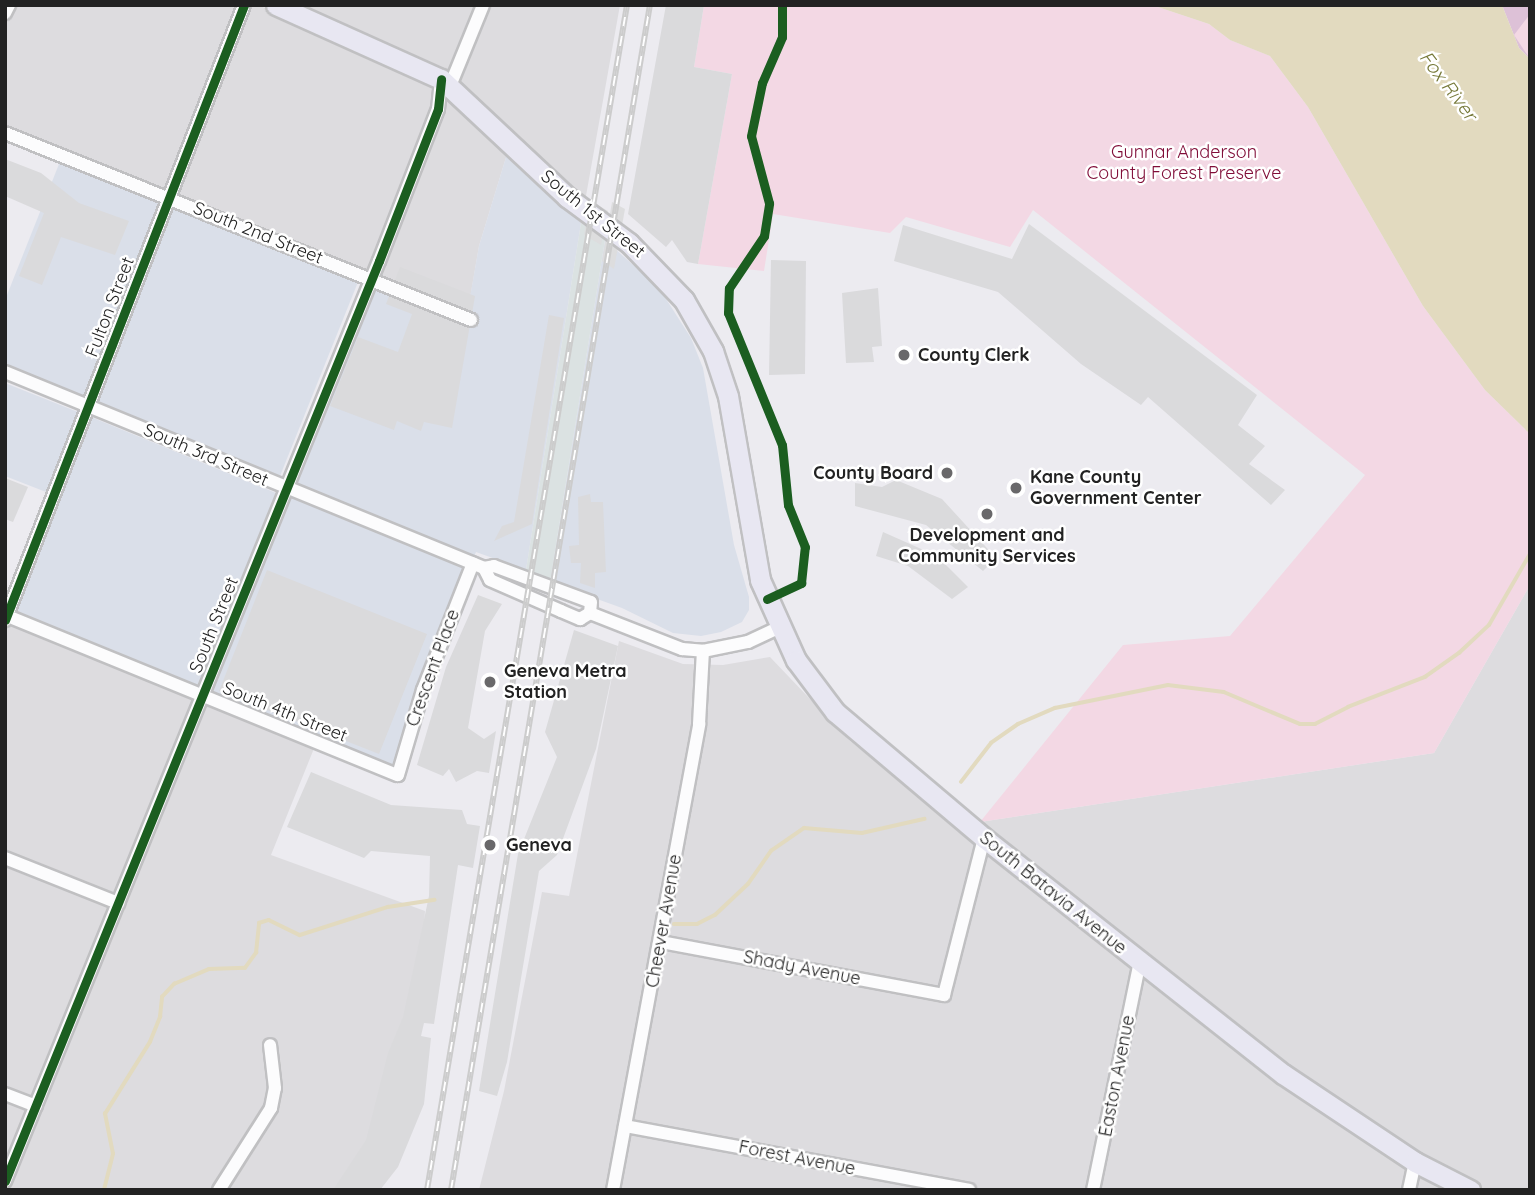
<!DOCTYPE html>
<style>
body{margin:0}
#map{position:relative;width:1535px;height:1195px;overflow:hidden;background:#ecebf0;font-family:Quicksand,sans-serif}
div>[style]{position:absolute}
.residential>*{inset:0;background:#dddcdf}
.commercial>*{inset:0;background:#dadfe9}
.industrial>*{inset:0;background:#dbe2e2}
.forest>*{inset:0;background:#ddc1d7}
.park>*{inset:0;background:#f3d8e4}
.parking>*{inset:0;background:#dadadc}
.water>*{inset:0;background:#e2dabf}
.pier>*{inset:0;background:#ddddde}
.stream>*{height:3.5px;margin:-1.75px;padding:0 1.75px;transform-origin:1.75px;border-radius:1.75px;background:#e2dabf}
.roads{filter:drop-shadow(2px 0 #c0c0c2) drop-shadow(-2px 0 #c0c0c2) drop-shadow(0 2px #c0c0c2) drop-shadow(0 -2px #c0c0c2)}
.street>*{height:12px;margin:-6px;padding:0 6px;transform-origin:6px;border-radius:6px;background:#fcfcfd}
.primary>*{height:19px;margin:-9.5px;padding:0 9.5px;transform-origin:9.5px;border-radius:9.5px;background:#e8e7f2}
.rail>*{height:6px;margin-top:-3px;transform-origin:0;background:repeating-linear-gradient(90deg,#fff 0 10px,#ccc 0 20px);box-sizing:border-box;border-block:2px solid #ccc}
.cycleway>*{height:9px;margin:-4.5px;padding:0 4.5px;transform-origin:4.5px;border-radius:4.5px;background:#1b5e20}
.dots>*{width:19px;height:19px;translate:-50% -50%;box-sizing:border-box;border:4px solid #fff;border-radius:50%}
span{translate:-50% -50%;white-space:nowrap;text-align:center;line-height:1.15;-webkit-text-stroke:5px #fff;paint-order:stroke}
.park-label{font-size:18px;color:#810e39}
.street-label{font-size:18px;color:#222}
.poi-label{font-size:18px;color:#222;font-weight:700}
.left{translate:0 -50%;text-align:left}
.right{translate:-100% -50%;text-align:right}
.water-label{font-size:19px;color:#767939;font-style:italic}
.frame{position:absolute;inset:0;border:7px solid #222;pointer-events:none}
</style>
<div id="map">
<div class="residential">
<div style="clip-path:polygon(5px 5px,258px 5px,449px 86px,507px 154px,479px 246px,467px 316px,5px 129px)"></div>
<div style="clip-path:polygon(285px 5px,620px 5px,584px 207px,459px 83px)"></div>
<div style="clip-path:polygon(1530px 585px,1530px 1190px,1482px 1190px,1416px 1157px,1316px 1094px,980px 822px,1434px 753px)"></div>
<div style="clip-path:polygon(5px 620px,197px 696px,5px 1164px)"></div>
<div style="clip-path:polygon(619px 641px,683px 664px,723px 665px,770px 657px,850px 741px,1129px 963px,1457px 1190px,479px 1190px,504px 1091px,542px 892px,569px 896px)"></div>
<div style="clip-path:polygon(205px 700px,315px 746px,271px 855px,425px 911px,421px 967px,395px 1104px,340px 1190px,5px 1190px)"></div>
</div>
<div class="commercial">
<div style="clip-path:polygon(507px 154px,581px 223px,526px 570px,476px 552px,416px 700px,395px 770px,207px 693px,373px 282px,466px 320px,479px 246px)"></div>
<div style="clip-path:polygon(61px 159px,161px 198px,83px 397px,5px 366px,5px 300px)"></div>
<div style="clip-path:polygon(171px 207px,358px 282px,280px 476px,94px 402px)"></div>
<div style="clip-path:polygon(605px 240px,659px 288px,691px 338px,703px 368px,734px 545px,749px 597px,749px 610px,742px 622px,721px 632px,701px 636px,673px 633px,622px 608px,550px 582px)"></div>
<div style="clip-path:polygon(5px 383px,78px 412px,46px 492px,5px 476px)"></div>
<div style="clip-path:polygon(91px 417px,276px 493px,197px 686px,12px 610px)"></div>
</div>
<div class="industrial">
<div style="clip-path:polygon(581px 223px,605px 240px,550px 582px,526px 570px)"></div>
</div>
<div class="forest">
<div style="clip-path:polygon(1502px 5px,1530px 5px,1530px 59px,1519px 48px)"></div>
</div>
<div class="park">
<div style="clip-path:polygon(704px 5px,1152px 5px,1209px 24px,1230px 40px,1270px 56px,1308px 107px,1423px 306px,1485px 390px,1530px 434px,1530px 585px,1434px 753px,980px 822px,1123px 645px,1230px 636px,1365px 475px,1033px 210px,1010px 247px,906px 217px,890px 233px,773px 214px,764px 271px,698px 264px,732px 74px,694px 67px)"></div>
<div style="clip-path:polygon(1530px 14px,1530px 59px,1514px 35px)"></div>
</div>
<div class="parking">
<div style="clip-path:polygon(666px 5px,704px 5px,694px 67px,732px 74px,698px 264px,687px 262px,672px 240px,666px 247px,628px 214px)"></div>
<div style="clip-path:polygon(5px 159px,41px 173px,79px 203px,129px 221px,115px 255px,61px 237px,42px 285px,19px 276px,44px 213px,5px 196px)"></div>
<div style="clip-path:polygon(1029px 224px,1257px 395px,1238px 425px,1265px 446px,1249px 464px,1285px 490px,1271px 505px,1148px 397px,1141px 405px,1081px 364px,998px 292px,894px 261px,903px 225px,1012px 259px)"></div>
<div style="clip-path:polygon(771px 260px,806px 261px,805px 374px,769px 375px)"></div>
<div style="clip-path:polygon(400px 267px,475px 296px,452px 428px,424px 422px,421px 431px,397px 421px,394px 430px,330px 406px,358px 337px,398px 352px,412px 314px,386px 304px)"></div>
<div style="clip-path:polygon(878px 288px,882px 346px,872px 347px,874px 362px,846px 363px,842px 293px)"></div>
<div style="clip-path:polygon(549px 315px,564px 318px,532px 524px,494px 541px,502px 526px,514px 522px)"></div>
<div style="clip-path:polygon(5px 478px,28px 487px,13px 522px,5px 519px)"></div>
<div style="clip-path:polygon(896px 480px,942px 499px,996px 558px,983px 571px,926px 525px,855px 506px,855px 483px,882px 487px)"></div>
<div style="clip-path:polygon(590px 494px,591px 502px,603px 502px,606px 572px,595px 573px,595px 588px,580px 583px,581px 563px,571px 563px,569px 546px,579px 545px,578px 497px)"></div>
<div style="clip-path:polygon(883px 532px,937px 556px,968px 587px,952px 599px,908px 566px,876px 556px)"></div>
<div style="clip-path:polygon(267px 570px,427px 634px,379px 754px,219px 691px)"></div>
<div style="clip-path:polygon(478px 595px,502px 604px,485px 631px,468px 728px,484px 739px,496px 731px,489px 773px,477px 771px,456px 782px,449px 769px,443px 776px,417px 765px,446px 667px)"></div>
<div style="clip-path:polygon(574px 630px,618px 646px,596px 749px,557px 855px,539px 871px,507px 1062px,497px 1096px,479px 1091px,518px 854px,557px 757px,545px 732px)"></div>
<div style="clip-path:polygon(311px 772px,391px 805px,462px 810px,467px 824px,480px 826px,473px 868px,458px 865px,434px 1024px,424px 1023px,421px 1036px,431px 1038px,424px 1104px,398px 1167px,380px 1190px,333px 1190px,366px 1140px,388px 1053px,403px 1017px,429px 896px,430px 856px,371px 851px,364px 858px,287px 827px)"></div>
</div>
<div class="water">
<div style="clip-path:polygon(1152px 5px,1502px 5px,1519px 48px,1530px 59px,1530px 434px,1485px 390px,1423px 306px,1308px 107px,1270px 56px,1230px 40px,1209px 24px)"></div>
</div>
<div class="pier">
<div style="clip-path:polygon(590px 201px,608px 211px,601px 245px,584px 235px)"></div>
<div style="clip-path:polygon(612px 202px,625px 209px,614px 269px,602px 261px)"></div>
</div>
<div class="stream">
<div style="left:961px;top:782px;width:49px;rotate:-52.4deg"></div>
<div style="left:991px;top:743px;width:33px;rotate:-35deg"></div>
<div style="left:1018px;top:724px;width:40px;rotate:-23.4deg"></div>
<div style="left:1055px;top:708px;width:115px;rotate:-11.5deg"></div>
<div style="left:1168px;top:685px;width:56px;rotate:7.1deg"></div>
<div style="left:1224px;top:692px;width:82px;rotate:22.8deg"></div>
<div style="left:1300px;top:724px;width:15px"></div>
<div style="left:1315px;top:724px;width:37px;rotate:-27deg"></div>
<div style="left:1348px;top:707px;width:83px;rotate:-21.3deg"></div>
<div style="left:1425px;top:677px;width:42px;rotate:-35.2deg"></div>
<div style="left:1459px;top:653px;width:41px;rotate:-43deg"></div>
<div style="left:1489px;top:625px;width:82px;rotate:-60deg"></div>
<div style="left:674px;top:924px;width:23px"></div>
<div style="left:697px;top:924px;width:20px;rotate:-27deg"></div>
<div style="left:715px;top:915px;width:45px;rotate:-43.2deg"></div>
<div style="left:748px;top:884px;width:40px;rotate:-55.1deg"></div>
<div style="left:771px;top:851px;width:40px;rotate:-34.9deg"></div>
<div style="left:804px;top:828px;width:58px;rotate:4.9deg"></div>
<div style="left:862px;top:833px;width:64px;rotate:-12.7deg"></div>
<div style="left:104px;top:1190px;width:37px;rotate:-76deg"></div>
<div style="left:113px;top:1154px;width:41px;rotate:-101.3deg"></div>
<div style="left:105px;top:1114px;width:85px;rotate:-58deg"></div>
<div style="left:150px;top:1042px;width:27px;rotate:-68deg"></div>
<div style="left:160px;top:1017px;width:20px;rotate:-84deg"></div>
<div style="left:162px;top:997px;width:18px;rotate:-47deg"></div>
<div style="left:174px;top:984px;width:38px;rotate:-23deg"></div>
<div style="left:209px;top:969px;width:36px;rotate:-2deg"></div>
<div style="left:245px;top:968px;width:19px;rotate:-54deg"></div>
<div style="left:256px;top:953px;width:30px;rotate:-84deg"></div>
<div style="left:259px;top:923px;width:10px;rotate:-17deg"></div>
<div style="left:269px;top:920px;width:34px;rotate:26deg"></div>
<div style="left:300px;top:935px;width:92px;rotate:-17.7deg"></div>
<div style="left:388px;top:907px;width:47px;rotate:-8.7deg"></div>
</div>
<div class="roads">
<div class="street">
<div style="left:5px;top:13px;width:9px;rotate:-63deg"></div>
<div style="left:450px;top:86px;width:87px;rotate:-67.8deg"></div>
<div style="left:5px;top:133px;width:502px;rotate:21.86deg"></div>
<div style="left:5px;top:372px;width:518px;rotate:22.25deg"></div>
<div style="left:484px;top:568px;width:10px;rotate:-11deg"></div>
<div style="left:494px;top:566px;width:103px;rotate:20.4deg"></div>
<div style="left:591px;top:602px;width:11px;rotate:95deg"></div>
<div style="left:484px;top:568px;width:13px;rotate:63deg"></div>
<div style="left:490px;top:580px;width:77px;rotate:23.6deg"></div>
<div style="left:561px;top:611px;width:21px;rotate:23deg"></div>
<div style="left:580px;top:619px;width:12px;rotate:-31deg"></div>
<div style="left:590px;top:613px;width:99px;rotate:21.4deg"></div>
<div style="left:682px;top:649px;width:21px;rotate:5deg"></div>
<div style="left:703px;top:651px;width:46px;rotate:-11.3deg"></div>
<div style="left:748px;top:642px;width:33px;rotate:-25deg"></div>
<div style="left:5px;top:615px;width:424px;rotate:22.2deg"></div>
<div style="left:398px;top:775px;width:89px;rotate:-73.6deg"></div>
<div style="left:423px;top:690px;width:136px;rotate:-68.5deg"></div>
<div style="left:5px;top:620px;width:660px;rotate:-68.76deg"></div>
<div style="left:5px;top:858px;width:122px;rotate:21.7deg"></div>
<div style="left:661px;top:942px;width:288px;rotate:10.6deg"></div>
<div style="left:944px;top:995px;width:162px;rotate:-75.7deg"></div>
<div style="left:5px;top:1094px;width:33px;rotate:21deg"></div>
<div style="left:625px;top:1126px;width:350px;rotate:10.5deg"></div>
<div style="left:5px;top:1181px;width:993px;rotate:-67.88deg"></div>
<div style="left:379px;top:261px;width:163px;rotate:-68.8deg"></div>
<div style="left:438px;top:109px;width:30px;rotate:-84deg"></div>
<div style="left:219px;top:1190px;width:97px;rotate:-57.6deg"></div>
<div style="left:271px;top:1108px;width:20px;rotate:-79deg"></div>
<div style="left:275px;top:1088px;width:43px;rotate:-96.6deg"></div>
<div style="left:613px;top:1190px;width:474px;rotate:-79.5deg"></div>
<div style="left:699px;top:724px;width:73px;rotate:-86.9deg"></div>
<div style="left:1093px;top:1190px;width:233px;rotate:-78.4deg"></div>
<div style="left:1409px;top:1190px;width:29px;rotate:-78deg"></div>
</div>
<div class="primary">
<div style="left:276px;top:5px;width:181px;rotate:24.2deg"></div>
<div style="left:441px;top:79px;width:173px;rotate:43.1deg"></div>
<div style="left:567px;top:197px;width:77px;rotate:36.6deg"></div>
<div style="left:629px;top:243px;width:79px;rotate:46deg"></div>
<div style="left:684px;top:300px;width:59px;rotate:60.4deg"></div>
<div style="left:713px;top:351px;width:47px;rotate:71.6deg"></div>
<div style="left:728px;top:396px;width:187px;rotate:80.1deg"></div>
<div style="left:760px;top:580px;width:88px;rotate:65.8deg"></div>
<div style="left:796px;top:660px;width:65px;rotate:53.1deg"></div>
<div style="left:835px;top:712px;width:195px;rotate:40.2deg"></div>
<div style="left:984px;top:838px;width:381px;rotate:38.3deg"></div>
<div style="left:1283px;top:1074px;width:159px;rotate:33.7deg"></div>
<div style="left:1415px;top:1162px;width:62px;rotate:27deg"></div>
</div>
</div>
<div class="rail">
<div style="left:427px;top:1190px;width:1202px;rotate:-80.42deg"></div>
<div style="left:451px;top:1190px;width:1202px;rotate:-80.47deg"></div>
</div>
<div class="cycleway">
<div style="left:767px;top:599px;width:38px;rotate:-25deg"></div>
<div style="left:801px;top:583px;width:36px;rotate:-84deg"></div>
<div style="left:805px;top:547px;width:45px;rotate:-112deg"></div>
<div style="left:788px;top:505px;width:60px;rotate:-95.7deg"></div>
<div style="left:782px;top:445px;width:143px;rotate:-112.2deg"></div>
<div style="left:728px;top:313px;width:25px;rotate:-88deg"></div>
<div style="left:729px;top:288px;width:63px;rotate:-56.1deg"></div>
<div style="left:764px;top:236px;width:33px;rotate:-81deg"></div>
<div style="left:769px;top:203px;width:69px;rotate:-105deg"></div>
<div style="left:751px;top:136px;width:54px;rotate:-78.3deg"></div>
<div style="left:762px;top:83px;width:50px;rotate:-66.5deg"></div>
<div style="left:782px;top:37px;width:32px;rotate:-90deg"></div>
<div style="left:5px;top:620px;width:660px;rotate:-68.76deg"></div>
<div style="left:5px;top:1181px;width:993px;rotate:-67.88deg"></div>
<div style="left:379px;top:261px;width:163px;rotate:-68.8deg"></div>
<div style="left:438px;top:109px;width:30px;rotate:-84deg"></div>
</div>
<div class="dots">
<div style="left:904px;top:355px;background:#69686a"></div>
<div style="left:947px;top:473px;background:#69686a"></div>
<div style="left:1016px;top:488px;background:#69686a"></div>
<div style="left:987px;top:514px;background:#69686a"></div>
<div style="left:490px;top:682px;background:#69686a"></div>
<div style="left:490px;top:845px;background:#69686a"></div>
</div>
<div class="park-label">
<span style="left:1184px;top:163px">Gunnar Anderson<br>County Forest Preserve</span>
</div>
<div class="street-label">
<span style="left:593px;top:214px;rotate:39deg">South 1st Street</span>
<span style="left:258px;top:233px;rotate:22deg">South 2nd Street</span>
<span style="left:110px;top:307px;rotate:-69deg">Fulton Street</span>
<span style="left:206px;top:455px;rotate:23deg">South 3rd Street</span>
<span style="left:214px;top:625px;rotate:-68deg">South Street</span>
<span style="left:433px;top:668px;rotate:-70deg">Crescent Place</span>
<span style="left:285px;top:712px;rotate:22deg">South 4th Street</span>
<span style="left:1053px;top:893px;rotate:39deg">South Batavia Avenue</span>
<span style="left:664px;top:921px;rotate:-80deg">Cheever Avenue</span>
<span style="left:802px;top:968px;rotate:11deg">Shady Avenue</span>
<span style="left:1117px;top:1076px;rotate:-79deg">Easton Avenue</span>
<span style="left:797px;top:1158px;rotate:11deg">Forest Avenue</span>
</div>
<div class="poi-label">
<span class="left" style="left:918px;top:355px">County Clerk</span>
<span class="right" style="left:933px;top:473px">County Board</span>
<span class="left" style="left:1030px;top:488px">Kane County<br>Government Center</span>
<span style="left:987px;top:546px">Development and<br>Community Services</span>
<span class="left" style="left:504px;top:682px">Geneva Metra<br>Station</span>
<span class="left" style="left:506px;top:845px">Geneva</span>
</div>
<div class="water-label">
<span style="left:1448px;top:86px;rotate:53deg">Fox River</span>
</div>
<div class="frame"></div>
</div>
